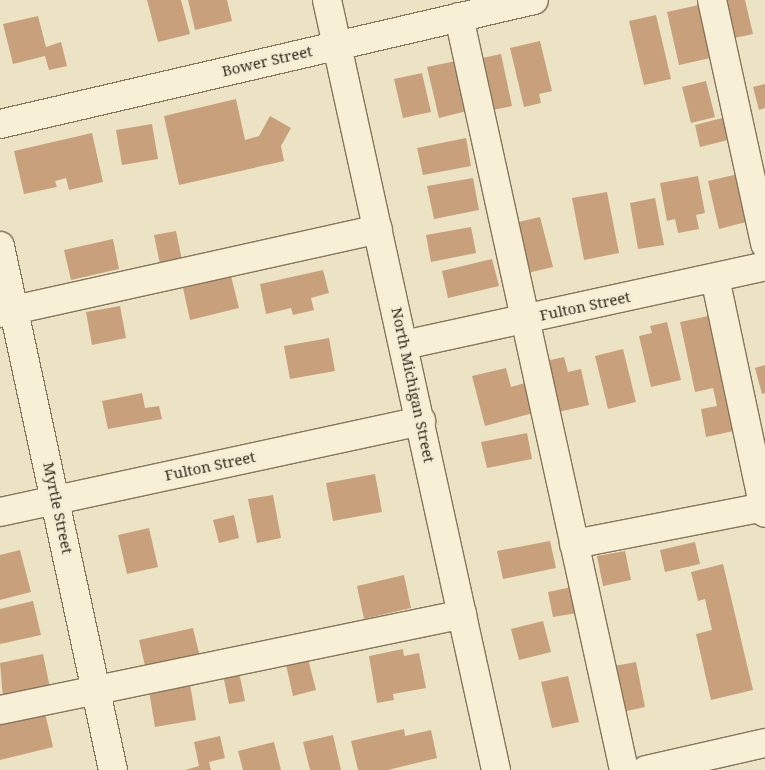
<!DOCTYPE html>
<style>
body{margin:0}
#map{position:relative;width:765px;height:770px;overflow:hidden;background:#ece3c4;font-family:"Noto Serif",serif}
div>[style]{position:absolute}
.building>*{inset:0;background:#c8a07c}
.roads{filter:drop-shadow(1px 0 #86755b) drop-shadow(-1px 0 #86755b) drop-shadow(0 1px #86755b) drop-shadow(0 -1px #86755b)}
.minor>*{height:28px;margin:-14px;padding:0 14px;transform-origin:14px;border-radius:14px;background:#f7f0d7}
span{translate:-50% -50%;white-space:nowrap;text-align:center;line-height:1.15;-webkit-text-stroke:5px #f4ecd3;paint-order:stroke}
.street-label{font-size:15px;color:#372c1f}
</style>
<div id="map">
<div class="building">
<div style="clip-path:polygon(147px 0,181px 0,190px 34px,158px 42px)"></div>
<div style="clip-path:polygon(188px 0,227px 0,232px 21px,195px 30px)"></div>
<div style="clip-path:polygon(716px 0,745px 0,753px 34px,725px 40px)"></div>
<div style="clip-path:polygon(703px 4px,715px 57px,679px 65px,667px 12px)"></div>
<div style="clip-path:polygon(656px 15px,671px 79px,644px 85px,629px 21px)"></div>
<div style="clip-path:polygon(38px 16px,46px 47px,61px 42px,67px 66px,49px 70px,45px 56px,13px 64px,3px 24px)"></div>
<div style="clip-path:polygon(540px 41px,552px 91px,539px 94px,541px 103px,524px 107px,510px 48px)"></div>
<div style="clip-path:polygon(501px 54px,512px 106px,483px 112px,473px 60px)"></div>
<div style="clip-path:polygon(456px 61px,467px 111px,439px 118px,427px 67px)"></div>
<div style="clip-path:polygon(422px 73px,431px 112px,403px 118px,394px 79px)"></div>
<div style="clip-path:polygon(706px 81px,715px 117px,691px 123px,682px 87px)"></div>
<div style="clip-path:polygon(765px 84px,765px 108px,759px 110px,753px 87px)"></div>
<div style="clip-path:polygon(236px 99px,245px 140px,259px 136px,270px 116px,291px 128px,281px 146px,284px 161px,179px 185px,164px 116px)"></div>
<div style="clip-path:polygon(726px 117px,732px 139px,700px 147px,695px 125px)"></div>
<div style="clip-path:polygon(152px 124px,158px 159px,122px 165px,116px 130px)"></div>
<div style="clip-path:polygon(92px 133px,103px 182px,69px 190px,66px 178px,55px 181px,57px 187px,24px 194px,14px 151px)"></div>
<div style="clip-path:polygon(466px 138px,471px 166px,423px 175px,417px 148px)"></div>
<div style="clip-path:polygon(738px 174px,750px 221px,719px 229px,708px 181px)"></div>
<div style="clip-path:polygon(698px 176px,705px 213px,696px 215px,699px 229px,678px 233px,675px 219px,667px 221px,660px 183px)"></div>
<div style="clip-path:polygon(473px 178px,479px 210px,434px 219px,427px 186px)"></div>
<div style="clip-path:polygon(607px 192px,619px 253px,584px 260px,572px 198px)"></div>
<div style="clip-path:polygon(655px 198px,664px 245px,638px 249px,630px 203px)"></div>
<div style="clip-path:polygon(540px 217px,553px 267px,519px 275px,506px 225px)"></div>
<div style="clip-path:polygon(471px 227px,476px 253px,431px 262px,426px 235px)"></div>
<div style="clip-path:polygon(176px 231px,182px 260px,160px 264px,154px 235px)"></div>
<div style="clip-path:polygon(113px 239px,119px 269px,71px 280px,64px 250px)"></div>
<div style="clip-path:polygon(492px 259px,499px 286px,448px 298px,442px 271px)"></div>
<div style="clip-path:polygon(323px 270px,329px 293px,311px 298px,314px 310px,293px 315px,291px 308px,266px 314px,260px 284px)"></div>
<div style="clip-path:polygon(231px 276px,239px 308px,190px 320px,183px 288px)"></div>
<div style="clip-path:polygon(120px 306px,126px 338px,92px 345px,86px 312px)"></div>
<div style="clip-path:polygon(713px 315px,738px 430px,706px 437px,701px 409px,717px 406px,713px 388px,695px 392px,680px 322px)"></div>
<div style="clip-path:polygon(667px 322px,681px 380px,651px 387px,639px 336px,652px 333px,650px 326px)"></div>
<div style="clip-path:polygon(329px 338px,335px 371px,290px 379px,284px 346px)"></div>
<div style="clip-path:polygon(623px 349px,636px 402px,608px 409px,595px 356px)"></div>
<div style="clip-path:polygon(564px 357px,568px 372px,581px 369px,589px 405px,554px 413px,542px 362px)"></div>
<div style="clip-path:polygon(765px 365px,765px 393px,762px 394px,755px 368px)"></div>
<div style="clip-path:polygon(506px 368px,511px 387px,525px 383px,533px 413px,485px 426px,472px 376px)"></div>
<div style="clip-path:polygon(142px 393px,145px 408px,159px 406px,162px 419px,108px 429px,102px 401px)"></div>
<div style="clip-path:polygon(527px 433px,532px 459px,487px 468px,481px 442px)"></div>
<div style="clip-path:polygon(375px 474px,382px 512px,333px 521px,326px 483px)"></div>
<div style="clip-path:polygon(273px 495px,281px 538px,257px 543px,248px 499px)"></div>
<div style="clip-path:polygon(234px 515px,239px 538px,219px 543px,213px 520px)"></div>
<div style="clip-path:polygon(149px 528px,158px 567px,127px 574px,118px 535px)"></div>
<div style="clip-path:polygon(550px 541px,556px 568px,503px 579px,497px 551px)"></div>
<div style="clip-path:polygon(695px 542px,700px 564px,665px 572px,660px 550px)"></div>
<div style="clip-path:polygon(20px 550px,31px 592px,0 600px,0 555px)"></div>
<div style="clip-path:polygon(625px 551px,631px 580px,603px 586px,597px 556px)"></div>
<div style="clip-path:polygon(723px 564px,753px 690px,711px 700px,696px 634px,712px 630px,705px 599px,698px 601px,691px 572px)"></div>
<div style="clip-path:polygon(404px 575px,411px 608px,364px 619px,357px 586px)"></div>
<div style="clip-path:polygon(572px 587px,577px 613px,553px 617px,548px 592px)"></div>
<div style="clip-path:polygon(33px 601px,41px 635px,0 644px,0 609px)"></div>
<div style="clip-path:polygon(543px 621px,551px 652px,519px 660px,511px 629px)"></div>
<div style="clip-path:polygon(193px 628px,200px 657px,146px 670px,139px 640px)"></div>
<div style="clip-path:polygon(403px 649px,404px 656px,419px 653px,426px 688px,393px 694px,394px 700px,377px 703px,369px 656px)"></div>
<div style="clip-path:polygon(43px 654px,50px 688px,3px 699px,0 663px)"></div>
<div style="clip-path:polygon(307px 655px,316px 690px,293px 696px,285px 660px)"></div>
<div style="clip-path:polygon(636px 662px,645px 707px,618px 713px,609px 667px)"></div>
<div style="clip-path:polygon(239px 672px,245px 701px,229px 704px,223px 675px)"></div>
<div style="clip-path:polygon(568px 676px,579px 722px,552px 728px,541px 682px)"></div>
<div style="clip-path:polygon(190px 684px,196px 720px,155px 727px,149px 691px)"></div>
<div style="clip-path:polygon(45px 713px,53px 747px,0 760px,0 724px)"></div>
<div style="clip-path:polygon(404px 729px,405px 736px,431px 730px,437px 758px,388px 770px,358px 770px,351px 741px)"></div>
<div style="clip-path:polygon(333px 735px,341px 770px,310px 770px,303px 742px)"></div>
<div style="clip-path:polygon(220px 736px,225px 758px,209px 762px,211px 770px,185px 770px,199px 766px,194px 742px)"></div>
<div style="clip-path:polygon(274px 742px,281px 770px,243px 770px,238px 751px)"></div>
</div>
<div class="roads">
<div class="minor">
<div style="left:327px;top:0;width:788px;rotate:77.62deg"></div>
<div style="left:712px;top:0;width:250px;rotate:77.7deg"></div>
<div style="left:459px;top:17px;width:771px;rotate:77.64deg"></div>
<div style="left:0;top:124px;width:548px;rotate:-13.07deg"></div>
<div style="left:0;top:246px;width:536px;rotate:77.83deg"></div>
<div style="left:715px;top:278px;width:240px;rotate:78deg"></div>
<div style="left:0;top:313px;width:387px;rotate:-12.5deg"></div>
<div style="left:404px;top:345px;width:370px;rotate:-12.3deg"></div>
<div style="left:0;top:512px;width:431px;rotate:-12.2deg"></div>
<div style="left:574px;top:544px;width:194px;rotate:-11deg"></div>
<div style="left:0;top:710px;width:472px;rotate:-11.7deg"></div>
<div style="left:646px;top:770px;width:122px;rotate:-12.8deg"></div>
</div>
</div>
<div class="street-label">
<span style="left:267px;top:61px;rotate:-13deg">Bower Street</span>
<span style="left:585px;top:306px;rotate:-12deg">Fulton Street</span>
<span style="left:413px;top:385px;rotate:78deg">North Michigan Street</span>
<span style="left:210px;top:466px;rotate:-12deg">Fulton Street</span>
<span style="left:58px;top:508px;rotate:78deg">Myrtle Street</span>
</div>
</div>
